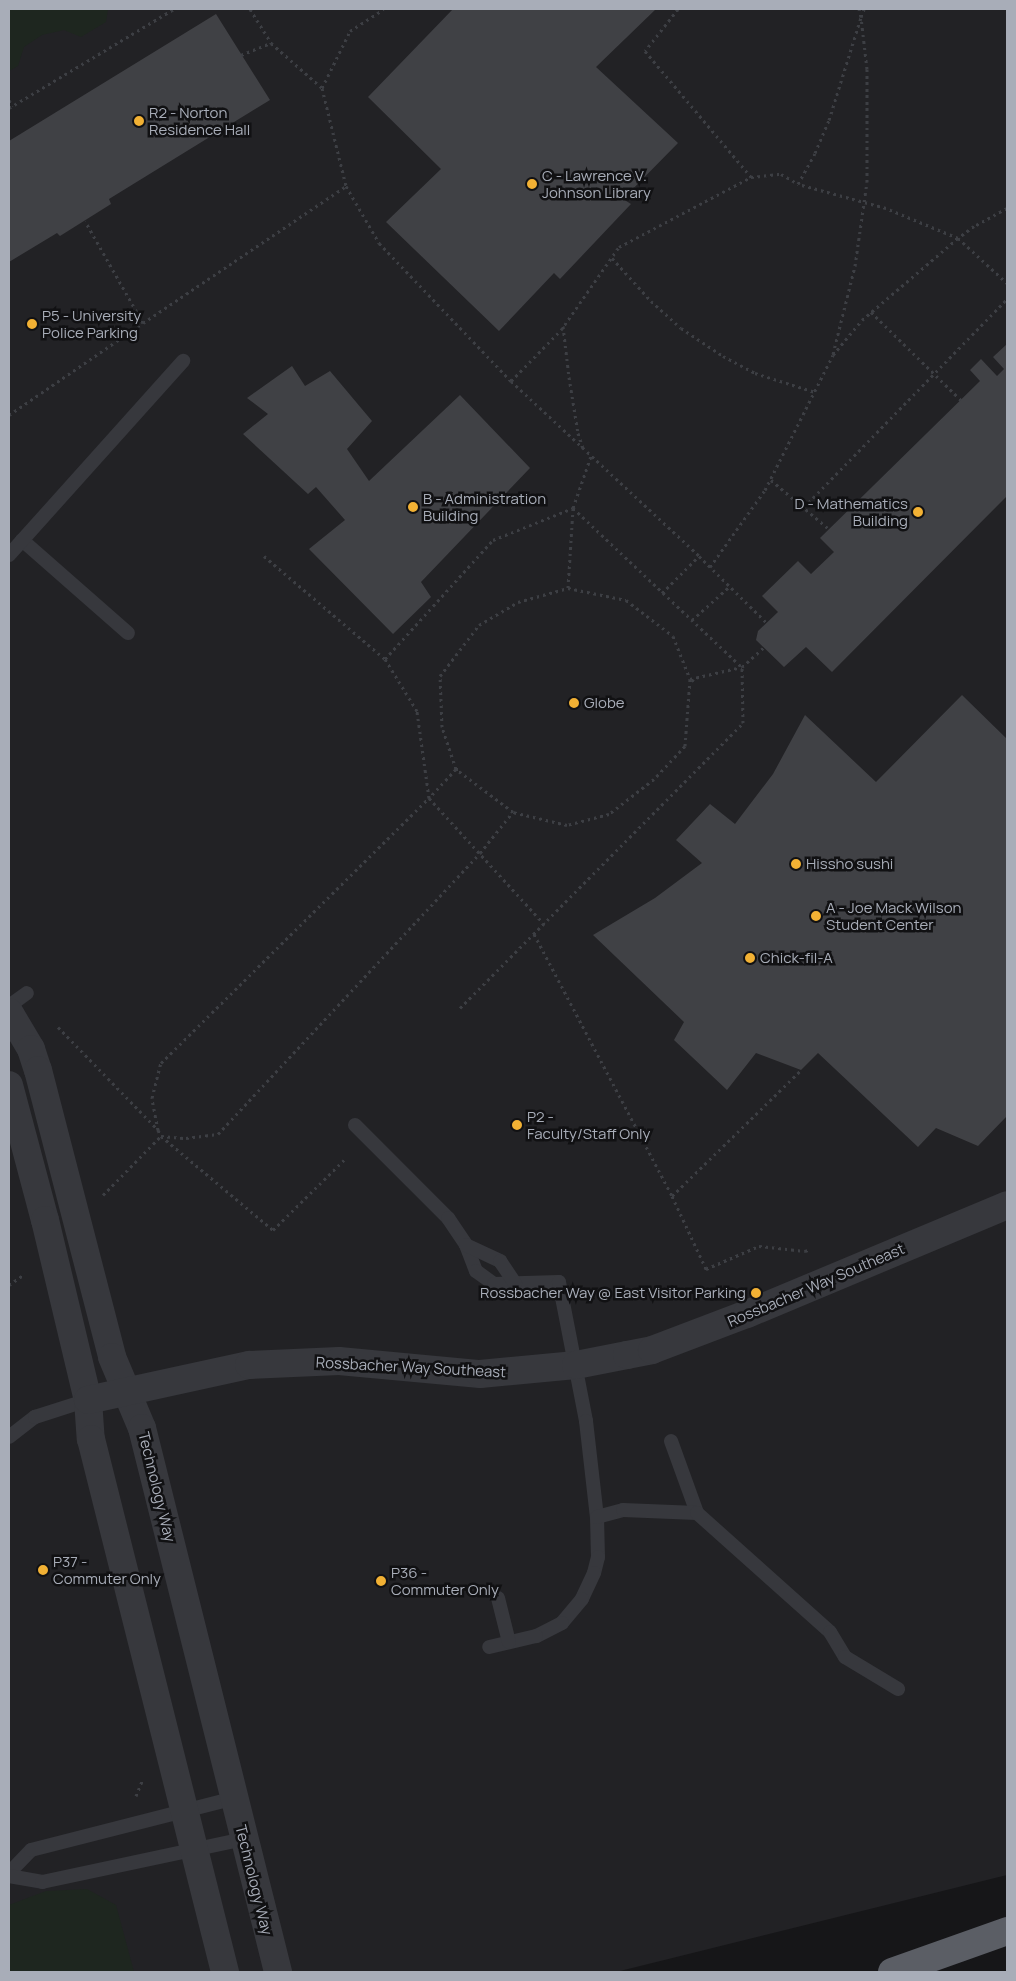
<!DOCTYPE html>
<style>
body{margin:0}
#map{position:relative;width:1016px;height:1981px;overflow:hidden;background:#161618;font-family:Manrope,sans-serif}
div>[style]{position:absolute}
.built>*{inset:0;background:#222225}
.green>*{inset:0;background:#1e261f}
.building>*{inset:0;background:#404145}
.path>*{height:3px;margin-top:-1.5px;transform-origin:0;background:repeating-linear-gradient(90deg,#3d3f44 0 2.5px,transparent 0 6.5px)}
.service>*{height:14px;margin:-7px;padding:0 7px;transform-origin:7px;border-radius:7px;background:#37383d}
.minor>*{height:28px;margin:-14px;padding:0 14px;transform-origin:14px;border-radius:14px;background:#37383d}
.trunk>*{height:28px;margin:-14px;padding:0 14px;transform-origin:14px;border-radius:14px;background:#5b5e65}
.dots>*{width:14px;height:14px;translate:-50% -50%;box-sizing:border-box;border:2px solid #111113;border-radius:50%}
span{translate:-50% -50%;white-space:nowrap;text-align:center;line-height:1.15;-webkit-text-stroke:5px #111113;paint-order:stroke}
.poi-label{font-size:15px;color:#a8adb8}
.left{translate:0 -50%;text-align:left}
.right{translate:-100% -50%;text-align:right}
.street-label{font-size:15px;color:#a8adb8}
.frame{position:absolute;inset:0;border:10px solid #a8adb8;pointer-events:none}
</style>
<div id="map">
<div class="built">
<div style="clip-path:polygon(9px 9px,1007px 9px,1007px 1875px,616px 1972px,9px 1972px)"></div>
</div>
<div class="green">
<div style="clip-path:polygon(9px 9px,108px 9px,106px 22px,81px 37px,64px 30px,42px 35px,24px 47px,18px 66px,9px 71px)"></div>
<div style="clip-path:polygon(87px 1889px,116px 1905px,134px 1972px,9px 1972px,9px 1905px,46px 1891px)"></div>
</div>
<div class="building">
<div style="clip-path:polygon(453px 9px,656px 9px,596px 67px,678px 143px,623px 199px,631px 204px,560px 279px,554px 273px,499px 331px,386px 222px,441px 169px,368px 97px)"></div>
<div style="clip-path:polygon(216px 14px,270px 100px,109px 199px,111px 204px,60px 236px,57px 233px,9px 262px,9px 141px)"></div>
<div style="clip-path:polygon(1007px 344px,1007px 496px,832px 672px,806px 647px,784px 667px,756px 640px,758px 631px,778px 612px,762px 596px,798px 561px,811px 574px,834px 552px,820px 538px,980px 381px,970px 370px,981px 359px,997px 376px,1004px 369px,993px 357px)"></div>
<div style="clip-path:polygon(292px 366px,305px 386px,330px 371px,372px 421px,347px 449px,369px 481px,460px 395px,530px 468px,421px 582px,431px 597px,393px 634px,309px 549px,345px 520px,316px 487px,308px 494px,243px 434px,268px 414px,247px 398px)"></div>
<div style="clip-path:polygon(962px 695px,1007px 739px,1007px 1116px,978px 1146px,936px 1128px,918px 1147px,818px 1053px,801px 1070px,756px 1053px,727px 1090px,674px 1040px,684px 1022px,593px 935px,655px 898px,702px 863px,676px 840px,710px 804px,735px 824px,773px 774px,805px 715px,876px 782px)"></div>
</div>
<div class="path">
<div style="left:250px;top:9px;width:40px;rotate:58deg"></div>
<div style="left:271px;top:43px;width:68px;rotate:41.4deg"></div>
<div style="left:322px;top:88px;width:101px;rotate:76.2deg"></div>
<div style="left:346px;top:186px;width:66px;rotate:59.9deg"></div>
<div style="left:379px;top:243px;width:191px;rotate:46.3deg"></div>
<div style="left:511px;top:381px;width:257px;rotate:42.9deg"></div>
<div style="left:699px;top:556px;width:95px;rotate:44.6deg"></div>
<div style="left:678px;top:9px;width:53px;rotate:128.2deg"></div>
<div style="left:645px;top:51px;width:165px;rotate:49.9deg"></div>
<div style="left:241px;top:55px;width:32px;rotate:-22deg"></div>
<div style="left:322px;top:88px;width:64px;rotate:-63.8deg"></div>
<div style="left:350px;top:31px;width:40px;rotate:-32.9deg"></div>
<div style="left:9px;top:100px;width:7px;rotate:63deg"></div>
<div style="left:9px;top:108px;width:192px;rotate:-31deg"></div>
<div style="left:1007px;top:208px;width:38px;rotate:151deg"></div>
<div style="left:974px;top:226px;width:20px;rotate:143deg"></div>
<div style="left:958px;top:238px;width:67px;rotate:42.6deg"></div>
<div style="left:612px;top:258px;width:58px;rotate:47.8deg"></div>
<div style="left:651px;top:301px;width:40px;rotate:42deg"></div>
<div style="left:681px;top:328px;width:50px;rotate:33.7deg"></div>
<div style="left:723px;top:356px;width:36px;rotate:28deg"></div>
<div style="left:755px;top:373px;width:63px;rotate:17.6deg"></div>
<div style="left:871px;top:312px;width:126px;rotate:44.4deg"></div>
<div style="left:143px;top:323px;width:245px;rotate:-34deg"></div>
<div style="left:563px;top:326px;width:51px;rotate:83.3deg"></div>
<div style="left:569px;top:377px;width:57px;rotate:80.9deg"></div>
<div style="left:578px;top:433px;width:16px;rotate:72deg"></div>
<div style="left:833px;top:354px;width:91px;rotate:-76deg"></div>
<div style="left:855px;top:266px;width:85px;rotate:-81.9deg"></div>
<div style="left:867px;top:182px;width:113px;rotate:-90deg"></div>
<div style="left:867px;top:69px;width:52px;rotate:-96.6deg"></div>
<div style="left:861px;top:17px;width:9px;rotate:-69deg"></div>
<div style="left:511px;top:381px;width:71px;rotate:-45.6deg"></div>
<div style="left:561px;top:330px;width:101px;rotate:-55.1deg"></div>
<div style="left:619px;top:247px;width:149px;rotate:-27.9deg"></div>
<div style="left:751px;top:177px;width:30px;rotate:-6deg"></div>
<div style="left:781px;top:174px;width:20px;rotate:30deg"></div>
<div style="left:798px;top:184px;width:35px;rotate:-61deg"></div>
<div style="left:815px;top:153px;width:36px;rotate:-67deg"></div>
<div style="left:829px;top:120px;width:108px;rotate:-72.7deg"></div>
<div style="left:861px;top:17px;width:8px;rotate:-104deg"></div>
<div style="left:9px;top:415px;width:163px;rotate:-34.5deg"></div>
<div style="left:143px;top:323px;width:117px;rotate:-119.6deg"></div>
<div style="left:771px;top:480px;width:76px;rotate:40.2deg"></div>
<div style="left:804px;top:507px;width:291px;rotate:-45.7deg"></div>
<div style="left:264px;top:556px;width:159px;rotate:40.4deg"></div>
<div style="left:710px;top:567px;width:95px;rotate:-54.5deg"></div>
<div style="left:765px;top:490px;width:151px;rotate:-63.3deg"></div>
<div style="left:833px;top:355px;width:45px;rotate:-50.4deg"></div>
<div style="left:862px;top:320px;width:126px;rotate:-40.5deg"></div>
<div style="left:958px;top:238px;width:78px;rotate:-157.4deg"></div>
<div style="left:886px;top:208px;width:91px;rotate:-164.7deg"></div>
<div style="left:568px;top:588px;width:59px;rotate:11.7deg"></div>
<div style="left:626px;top:600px;width:59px;rotate:37.5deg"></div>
<div style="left:673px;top:636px;width:46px;rotate:68.4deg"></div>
<div style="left:690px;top:679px;width:67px;rotate:94.3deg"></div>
<div style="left:685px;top:746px;width:45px;rotate:133.2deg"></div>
<div style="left:654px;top:779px;width:57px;rotate:142.1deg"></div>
<div style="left:609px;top:814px;width:43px;rotate:165.3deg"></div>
<div style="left:567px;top:825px;width:56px;rotate:-166.5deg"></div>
<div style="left:513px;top:812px;width:71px;rotate:-143deg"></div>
<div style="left:456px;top:769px;width:44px;rotate:-108.4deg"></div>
<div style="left:442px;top:727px;width:51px;rotate:-92.2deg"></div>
<div style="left:440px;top:676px;width:64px;rotate:-52.6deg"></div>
<div style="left:479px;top:625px;width:45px;rotate:-30.5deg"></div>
<div style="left:518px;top:602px;width:52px;rotate:-15.6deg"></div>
<div style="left:568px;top:588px;width:80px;rotate:-86.4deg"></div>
<div style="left:573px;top:508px;width:232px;rotate:43.3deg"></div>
<div style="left:662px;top:593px;width:52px;rotate:-45deg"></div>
<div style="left:692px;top:620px;width:50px;rotate:-41.7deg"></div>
<div style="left:694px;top:681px;width:4px;rotate:-153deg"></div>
<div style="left:690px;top:679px;width:53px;rotate:-13deg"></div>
<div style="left:458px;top:769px;width:2px;rotate:180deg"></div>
<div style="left:456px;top:769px;width:40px;rotate:133deg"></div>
<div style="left:429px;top:798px;width:171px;rotate:47.6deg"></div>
<div style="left:534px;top:934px;width:296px;rotate:62.2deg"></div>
<div style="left:672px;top:1196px;width:81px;rotate:65deg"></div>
<div style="left:706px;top:1269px;width:58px;rotate:-23.5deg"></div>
<div style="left:759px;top:1246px;width:46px;rotate:6.2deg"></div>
<div style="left:805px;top:1251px;width:6px;rotate:-18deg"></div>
<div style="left:460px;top:1008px;width:402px;rotate:-45.2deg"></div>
<div style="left:743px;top:723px;width:56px;rotate:-91deg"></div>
<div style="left:742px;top:667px;width:30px;rotate:-42deg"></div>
<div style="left:58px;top:1027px;width:144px;rotate:45.8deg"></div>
<div style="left:158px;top:1130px;width:7px;rotate:63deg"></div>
<div style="left:161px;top:1136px;width:146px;rotate:40deg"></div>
<div style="left:273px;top:1230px;width:100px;rotate:-44.6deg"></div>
<div style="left:158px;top:1130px;width:33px;rotate:-101deg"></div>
<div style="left:152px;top:1098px;width:36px;rotate:-76deg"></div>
<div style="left:161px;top:1063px;width:377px;rotate:-44.7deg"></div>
<div style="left:429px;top:798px;width:88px;rotate:-97.9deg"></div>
<div style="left:417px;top:711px;width:61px;rotate:-121.6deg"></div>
<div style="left:385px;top:659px;width:161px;rotate:-47.8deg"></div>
<div style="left:493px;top:540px;width:86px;rotate:-21.8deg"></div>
<div style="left:573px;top:508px;width:55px;rotate:-70.9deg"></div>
<div style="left:103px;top:1195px;width:83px;rotate:-45.5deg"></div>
<div style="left:161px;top:1136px;width:25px;rotate:5deg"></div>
<div style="left:186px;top:1138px;width:32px;rotate:-7deg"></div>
<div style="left:218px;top:1134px;width:384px;rotate:-47deg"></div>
<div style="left:480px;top:853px;width:53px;rotate:-51.2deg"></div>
<div style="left:672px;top:1196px;width:180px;rotate:-44.3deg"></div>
<div style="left:9px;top:1285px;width:19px;rotate:-35deg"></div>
<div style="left:136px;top:1796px;width:16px;rotate:-68deg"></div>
</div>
<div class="service">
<div style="left:22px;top:540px;width:141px;rotate:41.3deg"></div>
<div style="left:9px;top:555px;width:261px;rotate:-48.1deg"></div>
<div style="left:9px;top:1006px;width:22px;rotate:-36deg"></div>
<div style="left:355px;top:1125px;width:132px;rotate:45deg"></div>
<div style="left:448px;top:1218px;width:32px;rotate:56deg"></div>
<div style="left:466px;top:1245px;width:28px;rotate:69deg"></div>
<div style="left:476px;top:1271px;width:22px;rotate:36deg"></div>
<div style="left:494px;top:1284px;width:65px;rotate:-1.8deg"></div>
<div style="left:559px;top:1282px;width:142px;rotate:79deg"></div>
<div style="left:586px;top:1421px;width:97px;rotate:83.5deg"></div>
<div style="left:597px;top:1517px;width:40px;rotate:88.6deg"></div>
<div style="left:598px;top:1557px;width:16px;rotate:104deg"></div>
<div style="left:594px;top:1573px;width:29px;rotate:115deg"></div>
<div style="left:582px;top:1599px;width:31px;rotate:130deg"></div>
<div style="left:562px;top:1623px;width:29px;rotate:153deg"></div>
<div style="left:536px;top:1636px;width:48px;rotate:166.8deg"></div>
<div style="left:466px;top:1245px;width:38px;rotate:25deg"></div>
<div style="left:500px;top:1261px;width:27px;rotate:56deg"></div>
<div style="left:9px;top:1437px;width:33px;rotate:-38deg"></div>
<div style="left:35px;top:1417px;width:56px;rotate:-17.8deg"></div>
<div style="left:671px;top:1441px;width:77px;rotate:70.1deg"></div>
<div style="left:597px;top:1517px;width:27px;rotate:-15deg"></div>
<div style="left:623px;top:1510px;width:74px;rotate:2.3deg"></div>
<div style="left:697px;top:1513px;width:178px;rotate:41.8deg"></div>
<div style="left:830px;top:1632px;width:29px;rotate:59deg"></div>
<div style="left:845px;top:1657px;width:62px;rotate:31.1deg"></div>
<div style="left:498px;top:1598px;width:45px;rotate:76deg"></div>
<div style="left:9px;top:1873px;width:32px;rotate:-46deg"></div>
<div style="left:31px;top:1850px;width:211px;rotate:-14.3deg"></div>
<div style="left:9px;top:1876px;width:34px;rotate:10deg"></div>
<div style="left:42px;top:1882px;width:207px;rotate:-12deg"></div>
</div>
<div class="minor">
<div style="left:9px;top:1012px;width:43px;rotate:59.3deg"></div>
<div style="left:31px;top:1049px;width:22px;rotate:72deg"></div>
<div style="left:38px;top:1070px;width:296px;rotate:75.5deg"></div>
<div style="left:112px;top:1357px;width:77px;rotate:67.1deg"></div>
<div style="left:142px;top:1428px;width:561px;rotate:75.96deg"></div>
<div style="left:9px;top:1085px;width:140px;rotate:75.1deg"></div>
<div style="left:45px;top:1220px;width:185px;rotate:76.6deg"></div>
<div style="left:88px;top:1400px;width:39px;rotate:86deg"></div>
<div style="left:91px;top:1439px;width:550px;rotate:75.89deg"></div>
<div style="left:88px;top:1400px;width:165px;rotate:-12.3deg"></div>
<div style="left:249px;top:1365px;width:90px;rotate:-2.5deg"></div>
<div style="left:339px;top:1361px;width:142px;rotate:5.3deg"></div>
<div style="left:480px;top:1374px;width:96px;rotate:-5.4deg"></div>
<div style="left:576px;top:1365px;width:52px;rotate:-11.1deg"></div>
<div style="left:627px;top:1355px;width:25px;rotate:-11deg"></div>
<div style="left:652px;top:1350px;width:102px;rotate:-20.8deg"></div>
<div style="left:747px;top:1314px;width:282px;rotate:-22.7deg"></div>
</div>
<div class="trunk">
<div style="left:892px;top:1972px;width:122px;rotate:-19.6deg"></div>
</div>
<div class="dots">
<div style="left:139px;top:121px;background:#f2b134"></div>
<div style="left:532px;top:184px;background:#f2b134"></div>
<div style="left:32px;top:324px;background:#f2b134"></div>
<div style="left:413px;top:507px;background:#f2b134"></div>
<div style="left:918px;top:512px;background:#f2b134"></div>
<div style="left:574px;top:703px;background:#f2b134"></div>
<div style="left:796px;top:864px;background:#f2b134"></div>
<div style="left:816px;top:916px;background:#f2b134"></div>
<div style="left:750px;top:958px;background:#f2b134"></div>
<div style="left:517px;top:1125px;background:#f2b134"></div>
<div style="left:756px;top:1293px;background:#f2b134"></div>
<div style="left:43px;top:1570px;background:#f2b134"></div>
<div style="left:381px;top:1581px;background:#f2b134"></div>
</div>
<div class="poi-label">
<span class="left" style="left:149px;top:121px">R2 - Norton<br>Residence Hall</span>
<span class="left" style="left:542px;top:184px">C - Lawrence V.<br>Johnson Library</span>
<span class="left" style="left:42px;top:324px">P5 - University<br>Police Parking</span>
<span class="left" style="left:423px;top:507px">B - Administration<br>Building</span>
<span class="right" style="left:908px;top:512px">D - Mathematics<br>Building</span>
<span class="left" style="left:584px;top:703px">Globe</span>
<span class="left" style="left:806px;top:864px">Hissho sushi</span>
<span class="left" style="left:826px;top:916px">A - Joe Mack Wilson<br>Student Center</span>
<span class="left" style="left:760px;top:958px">Chick-fil-A</span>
<span class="left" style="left:527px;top:1125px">P2 -<br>Faculty/Staff Only</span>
<span class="right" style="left:746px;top:1293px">Rossbacher Way @ East Visitor Parking</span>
<span class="left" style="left:53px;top:1570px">P37 -<br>Commuter Only</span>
<span class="left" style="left:391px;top:1581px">P36 -<br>Commuter Only</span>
</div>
<div class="street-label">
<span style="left:816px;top:1285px;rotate:-23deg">Rossbacher Way Southeast</span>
<span style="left:411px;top:1367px;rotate:3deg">Rossbacher Way Southeast</span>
<span style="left:157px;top:1487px;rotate:76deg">Technology Way</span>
<span style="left:254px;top:1880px;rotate:76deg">Technology Way</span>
</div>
<div class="frame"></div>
</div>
